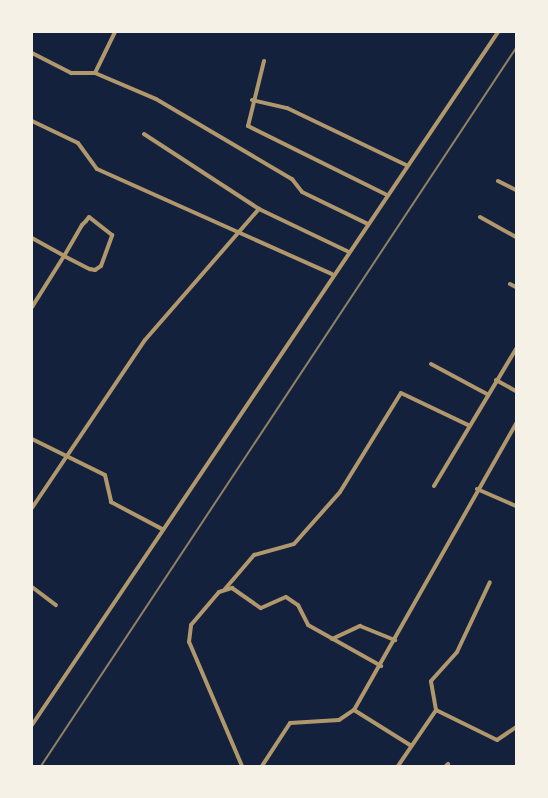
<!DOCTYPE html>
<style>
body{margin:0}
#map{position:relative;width:548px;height:798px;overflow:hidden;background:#14213d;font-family:"Exo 2",sans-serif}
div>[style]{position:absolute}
.minor>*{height:4px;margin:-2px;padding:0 2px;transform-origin:2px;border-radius:2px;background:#b1986c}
.rail>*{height:2px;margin:-1px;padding:0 1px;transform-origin:1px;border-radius:1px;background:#918062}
span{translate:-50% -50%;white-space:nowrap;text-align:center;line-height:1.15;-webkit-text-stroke:4.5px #f6f1e7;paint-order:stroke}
.frame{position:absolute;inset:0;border:33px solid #f6f1e7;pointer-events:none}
</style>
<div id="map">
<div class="minor">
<div style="left:32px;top:53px;width:44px;rotate:27.1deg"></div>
<div style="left:71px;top:73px;width:24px"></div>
<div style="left:95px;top:73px;width:66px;rotate:23.1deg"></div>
<div style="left:156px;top:99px;width:158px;rotate:30.5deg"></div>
<div style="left:292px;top:179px;width:16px;rotate:52deg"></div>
<div style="left:302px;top:192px;width:73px;rotate:25.9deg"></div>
<div style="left:264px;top:61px;width:67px;rotate:103.8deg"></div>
<div style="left:248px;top:126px;width:153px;rotate:26.4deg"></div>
<div style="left:95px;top:73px;width:46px;rotate:-64deg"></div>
<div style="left:252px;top:100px;width:36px;rotate:13deg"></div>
<div style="left:287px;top:108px;width:132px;rotate:25.6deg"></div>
<div style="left:32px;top:121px;width:51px;rotate:25.6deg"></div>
<div style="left:78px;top:143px;width:32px;rotate:54deg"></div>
<div style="left:97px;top:169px;width:257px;rotate:24.1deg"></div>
<div style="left:144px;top:134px;width:137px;rotate:33.1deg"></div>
<div style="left:259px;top:209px;width:98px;rotate:25.5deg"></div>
<div style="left:498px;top:181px;width:20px;rotate:27deg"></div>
<div style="left:480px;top:217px;width:41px;rotate:29.1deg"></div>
<div style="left:32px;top:238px;width:37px;rotate:29deg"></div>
<div style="left:64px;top:256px;width:29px;rotate:27deg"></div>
<div style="left:90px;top:269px;width:5px;rotate:11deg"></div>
<div style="left:95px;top:270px;width:7px;rotate:-34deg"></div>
<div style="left:101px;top:266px;width:33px;rotate:-70deg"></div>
<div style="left:112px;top:235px;width:29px;rotate:-142deg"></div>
<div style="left:89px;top:217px;width:5px;rotate:127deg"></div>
<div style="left:86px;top:221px;width:6px;rotate:135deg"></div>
<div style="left:82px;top:225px;width:36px;rotate:120deg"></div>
<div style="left:64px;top:256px;width:60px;rotate:122.1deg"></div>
<div style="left:510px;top:284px;width:7px;rotate:27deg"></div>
<div style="left:431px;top:364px;width:64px;rotate:28.2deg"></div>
<div style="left:496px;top:380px;width:23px;rotate:29deg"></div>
<div style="left:32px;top:439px;width:81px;rotate:26.3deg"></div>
<div style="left:105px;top:475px;width:28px;rotate:77deg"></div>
<div style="left:111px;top:502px;width:58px;rotate:27.9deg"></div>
<div style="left:434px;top:486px;width:160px;rotate:-59.1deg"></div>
<div style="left:477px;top:489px;width:43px;rotate:23.6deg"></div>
<div style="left:32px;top:508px;width:202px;rotate:-56.1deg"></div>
<div style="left:145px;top:340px;width:174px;rotate:-49deg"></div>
<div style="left:32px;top:587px;width:30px;rotate:37deg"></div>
<div style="left:225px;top:589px;width:45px;rotate:-49.5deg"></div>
<div style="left:254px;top:555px;width:41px;rotate:-15.4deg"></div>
<div style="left:294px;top:544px;width:69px;rotate:-48.5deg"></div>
<div style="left:340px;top:492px;width:116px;rotate:-58.4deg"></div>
<div style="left:401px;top:393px;width:74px;rotate:25.5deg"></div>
<div style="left:332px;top:639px;width:31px;rotate:-25deg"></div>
<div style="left:360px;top:626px;width:38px;rotate:22deg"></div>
<div style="left:354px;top:710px;width:66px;rotate:32deg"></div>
<div style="left:436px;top:710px;width:29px;rotate:-100deg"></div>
<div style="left:431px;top:681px;width:39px;rotate:-48deg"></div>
<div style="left:457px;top:652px;width:77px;rotate:-64.8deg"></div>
<div style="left:32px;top:725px;width:835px;rotate:-56.08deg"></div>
<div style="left:242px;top:766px;width:135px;rotate:-113.1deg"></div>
<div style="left:189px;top:642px;width:17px;rotate:-83deg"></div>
<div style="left:191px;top:625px;width:43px;rotate:-49.7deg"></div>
<div style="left:219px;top:592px;width:14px;rotate:-17deg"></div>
<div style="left:232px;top:588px;width:35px;rotate:35deg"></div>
<div style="left:261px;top:608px;width:27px;rotate:-24deg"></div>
<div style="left:286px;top:597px;width:14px;rotate:34deg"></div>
<div style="left:298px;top:605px;width:22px;rotate:63deg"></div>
<div style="left:308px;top:625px;width:84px;rotate:29.3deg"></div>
<div style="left:262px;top:766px;width:51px;rotate:-56.9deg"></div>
<div style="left:290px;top:723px;width:49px;rotate:-3.5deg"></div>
<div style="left:339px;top:720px;width:18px;rotate:-34deg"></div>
<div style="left:354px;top:710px;width:329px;rotate:-60.5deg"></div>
<div style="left:398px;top:766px;width:68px;rotate:-55.8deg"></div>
<div style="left:436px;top:710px;width:68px;rotate:26.2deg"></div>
<div style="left:497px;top:740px;width:23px;rotate:-34deg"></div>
<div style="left:446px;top:766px;width:3px;rotate:-45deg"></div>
</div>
<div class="rail">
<div style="left:41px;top:766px;width:861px;rotate:-56.51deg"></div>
</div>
<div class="frame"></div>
</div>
